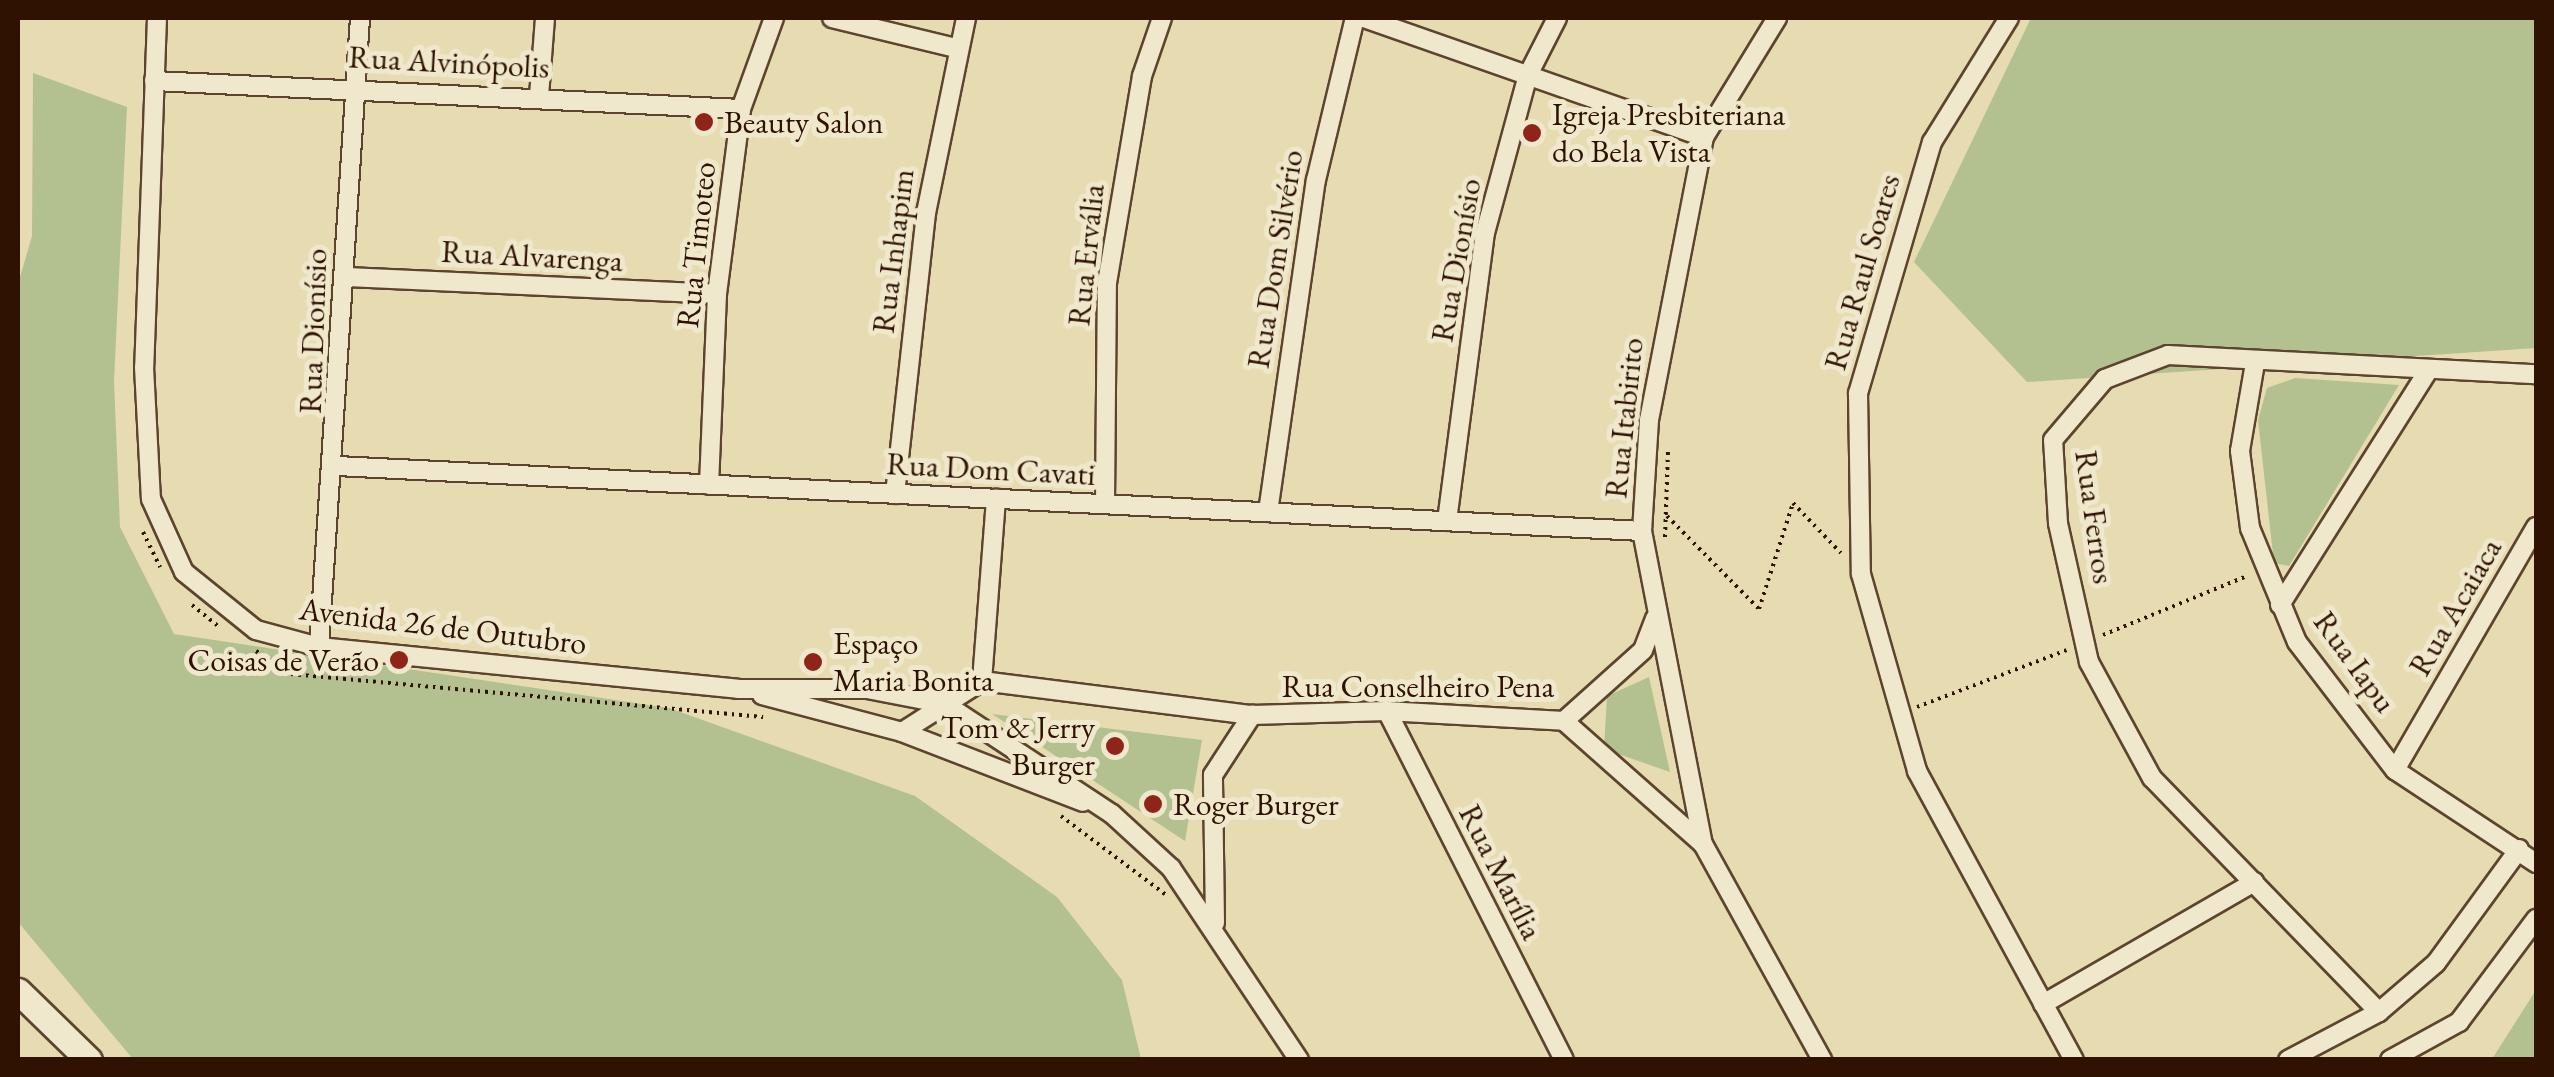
<!DOCTYPE html>
<meta charset="utf-8">
<style>
body{margin:0}
#map{position:relative;width:2554px;height:1077px;overflow:hidden;background:#e7dbb1;font-family:"EB Garamond",serif}
div>[style]{position:absolute}
.green>*{inset:0;background:#b2c18f}
.path>*{height:4px;margin-top:-2px;transform-origin:0;background:repeating-linear-gradient(90deg,#2f1201 0 2.5px,transparent 0 7.5px)}
.roads{filter:drop-shadow(2px 0 #5d442d) drop-shadow(-2px 0 #5d442d) drop-shadow(0 2px #5d442d) drop-shadow(0 -2px #5d442d)}
.minor>*{height:18px;margin:-9px;padding:0 9px;transform-origin:9px;border-radius:9px;background:#efe8cc}
.secondary>*{height:25px;margin:-12.5px;padding:0 12.5px;transform-origin:12.5px;border-radius:12.5px;background:#efe8cc}
.dots>*{width:28px;height:28px;translate:-50% -50%;box-sizing:border-box;border:5px solid #efe8cc;border-radius:50%}
span{translate:-50% -50%;white-space:nowrap;text-align:center;line-height:1.15;-webkit-text-stroke:10px #efe8cc;paint-order:stroke}
.street-label{font-size:32px;color:#2f1201}
.poi-label{font-size:32px;color:#2f1201}
.left{translate:0 -50%;text-align:left}
.right{translate:-100% -50%;text-align:right}
.frame{position:absolute;inset:0;border:20px solid #2f1201;pointer-events:none}
</style>
<div id="map">
<div class="green">
<div style="clip-path:polygon(2031px 18px,2536px 18px,2536px 348px,2027px 382px,1914px 262px)"></div>
<div style="clip-path:polygon(33px 73px,127px 107px,114px 381px,120px 527px,174px 634px,669px 708px,915px 796px,1057px 897px,1122px 980px,1141px 1059px,133px 1059px,18px 922px,18px 284px,32px 236px)"></div>
<div style="clip-path:polygon(2295px 378px,2399px 385px,2289px 566px,2274px 563px,2258px 420px,2267px 388px)"></div>
<div style="clip-path:polygon(1649px 677px,1670px 772px,1604px 749px,1607px 696px)"></div>
<div style="clip-path:polygon(992px 714px,1202px 740px,1185px 841px)"></div>
<div style="clip-path:polygon(2536px 990px,2536px 1059px,2492px 1059px)"></div>
</div>
<div class="path">
<div style="left:1667px;top:516px;width:131px;rotate:45.3deg"></div>
<div style="left:1759px;top:609px;width:111px;rotate:-72.2deg"></div>
<div style="left:1793px;top:503px;width:69px;rotate:46.2deg"></div>
<div style="left:143px;top:532px;width:39px;rotate:64deg"></div>
<div style="left:1665px;top:537px;width:86px;rotate:-88deg"></div>
<div style="left:192px;top:605px;width:35px;rotate:39deg"></div>
<div style="left:2103px;top:635px;width:156px;rotate:-22.3deg"></div>
<div style="left:256px;top:651px;width:42px;rotate:33.3deg"></div>
<div style="left:291px;top:674px;width:474px;rotate:5.2deg"></div>
<div style="left:1917px;top:707px;width:160px;rotate:-20.8deg"></div>
<div style="left:1061px;top:816px;width:130px;rotate:36.9deg"></div>
</div>
<div class="roads">
<div class="minor">
<div style="left:157px;top:18px;width:349px;rotate:92.1deg"></div>
<div style="left:144px;top:367px;width:132px;rotate:87deg"></div>
<div style="left:151px;top:499px;width:80px;rotate:65.7deg"></div>
<div style="left:184px;top:572px;width:92px;rotate:38.9deg"></div>
<div style="left:256px;top:630px;width:65px;rotate:15.1deg"></div>
<div style="left:319px;top:647px;width:421px;rotate:5.7deg"></div>
<div style="left:738px;top:689px;width:129px"></div>
<div style="left:867px;top:689px;width:79px;rotate:10.9deg"></div>
<div style="left:945px;top:704px;width:200px;rotate:33.4deg"></div>
<div style="left:1112px;top:814px;width:80px;rotate:42.5deg"></div>
<div style="left:1171px;top:868px;width:231px;rotate:56.3deg"></div>
<div style="left:832px;top:18px;width:128px;rotate:13.6deg"></div>
<div style="left:1364px;top:18px;width:360px;rotate:19.3deg"></div>
<div style="left:1777px;top:18px;width:140px;rotate:121.5deg"></div>
<div style="left:1704px;top:137px;width:288px;rotate:101deg"></div>
<div style="left:1649px;top:420px;width:111px;rotate:93.6deg"></div>
<div style="left:1642px;top:531px;width:319px;rotate:79deg"></div>
<div style="left:1703px;top:844px;width:247px;rotate:61.1deg"></div>
<div style="left:2009px;top:18px;width:146px;rotate:121.8deg"></div>
<div style="left:1932px;top:142px;width:262px;rotate:106.4deg"></div>
<div style="left:1858px;top:393px;width:181px;rotate:89.1deg"></div>
<div style="left:1861px;top:574px;width:205px;rotate:74.1deg"></div>
<div style="left:1917px;top:771px;width:329px;rotate:61.5deg"></div>
<div style="left:154px;top:81px;width:588px;rotate:2.73deg"></div>
<div style="left:539px;top:96px;width:78px;rotate:-85.6deg"></div>
<div style="left:345px;top:277px;width:372px;rotate:2.6deg"></div>
<div style="left:2255px;top:363px;width:89px;rotate:99.7deg"></div>
<div style="left:2240px;top:451px;width:78px;rotate:82.6deg"></div>
<div style="left:2250px;top:528px;width:123px;rotate:67.6deg"></div>
<div style="left:2297px;top:642px;width:161px;rotate:52.6deg"></div>
<div style="left:2395px;top:770px;width:169px;rotate:33.4deg"></div>
<div style="left:337px;top:466px;width:1307px;rotate:2.85deg"></div>
<div style="left:709px;top:485px;width:191px;rotate:-87.6deg"></div>
<div style="left:717px;top:294px;width:187px;rotate:-82.6deg"></div>
<div style="left:741px;top:109px;width:97px;rotate:-70.1deg"></div>
<div style="left:895px;top:494px;width:283px;rotate:-83.7deg"></div>
<div style="left:926px;top:213px;width:199px;rotate:-78.4deg"></div>
<div style="left:1105px;top:504px;width:221px;rotate:-89.5deg"></div>
<div style="left:1107px;top:283px;width:210px;rotate:-80.4deg"></div>
<div style="left:1142px;top:76px;width:61px;rotate:-71deg"></div>
<div style="left:1268px;top:512px;width:335px;rotate:-81.8deg"></div>
<div style="left:1316px;top:180px;width:167px;rotate:-76.5deg"></div>
<div style="left:1447px;top:521px;width:290px;rotate:-82.5deg"></div>
<div style="left:1485px;top:233px;width:164px;rotate:-74.8deg"></div>
<div style="left:1528px;top:75px;width:64px;rotate:-63deg"></div>
<div style="left:2280px;top:605px;width:273px;rotate:-57.7deg"></div>
<div style="left:319px;top:647px;width:630px;rotate:-86.27deg"></div>
<div style="left:982px;top:681px;width:183px;rotate:-85.6deg"></div>
<div style="left:762px;top:695px;width:145px;rotate:14.8deg"></div>
<div style="left:902px;top:732px;width:194px;rotate:21.1deg"></div>
<div style="left:1387px;top:711px;width:391px;rotate:63.1deg"></div>
<div style="left:1564px;top:721px;width:184px;rotate:41.5deg"></div>
<div style="left:902px;top:732px;width:95px;rotate:-32.5deg"></div>
<div style="left:982px;top:681px;width:272px;rotate:7.2deg"></div>
<div style="left:1252px;top:715px;width:135px;rotate:-1.7deg"></div>
<div style="left:1387px;top:711px;width:177px;rotate:3.2deg"></div>
<div style="left:1564px;top:721px;width:106px;rotate:-41.9deg"></div>
<div style="left:1643px;top:650px;width:34px;rotate:-69deg"></div>
<div style="left:2395px;top:770px;width:281px;rotate:-59.9deg"></div>
<div style="left:1215px;top:923px;width:148px;rotate:-90.8deg"></div>
<div style="left:1213px;top:775px;width:72px;rotate:-57deg"></div>
<div style="left:2043px;top:1004px;width:244px;rotate:-30deg"></div>
<div style="left:2379px;top:1012px;width:326px;rotate:-134.1deg"></div>
<div style="left:2152px;top:778px;width:132px;rotate:-118.5deg"></div>
<div style="left:2089px;top:662px;width:142px;rotate:-102.6deg"></div>
<div style="left:2058px;top:523px;width:83px;rotate:-93.4deg"></div>
<div style="left:2053px;top:440px;width:80px;rotate:-49.6deg"></div>
<div style="left:2105px;top:379px;width:67px;rotate:-20.9deg"></div>
<div style="left:2168px;top:355px;width:368px;rotate:3deg"></div>
<div style="left:2288px;top:1060px;width:103px;rotate:-27.8deg"></div>
<div style="left:2379px;top:1012px;width:75px;rotate:-40.7deg"></div>
<div style="left:2436px;top:963px;width:141px;rotate:-53.9deg"></div>
<div style="left:2390px;top:1060px;width:79px;rotate:-28.8deg"></div>
<div style="left:2459px;top:1022px;width:129px;rotate:-53.2deg"></div>
</div>
<div class="secondary">
<div style="left:18px;top:991px;width:99px;rotate:44.2deg"></div>
</div>
</div>
<div class="dots">
<div style="left:704px;top:122px;background:#8f2418"></div>
<div style="left:1532px;top:133px;background:#8f2418"></div>
<div style="left:399px;top:660px;background:#8f2418"></div>
<div style="left:813px;top:662px;background:#8f2418"></div>
<div style="left:1115px;top:746px;background:#8f2418"></div>
<div style="left:1153px;top:804px;background:#8f2418"></div>
</div>
<div class="street-label">
<span style="left:449px;top:62px;rotate:3deg">Rua Alvinópolis</span>
<span style="left:696px;top:245px;rotate:-84deg">Rua Timoteo</span>
<span style="left:893px;top:251px;rotate:-83deg">Rua Inhapim</span>
<span style="left:1086px;top:255px;rotate:-84deg">Rua Ervália</span>
<span style="left:532px;top:256px;rotate:3deg">Rua Alvarenga</span>
<span style="left:1275px;top:259px;rotate:-81deg">Rua Dom Silvério</span>
<span style="left:1456px;top:260px;rotate:-80deg">Rua Dionísio</span>
<span style="left:1862px;top:272px;rotate:-74deg">Rua Raul Soares</span>
<span style="left:313px;top:331px;rotate:-88deg">Rua Dionísio</span>
<span style="left:1624px;top:418px;rotate:-84deg">Rua Itabirito</span>
<span style="left:991px;top:469px;rotate:3deg">Rua Dom Cavati</span>
<span style="left:2095px;top:517px;rotate:82deg">Rua Ferros</span>
<span style="left:2455px;top:607px;rotate:-60deg">Rua Acaiaca</span>
<span style="left:443px;top:626px;rotate:7deg">Avenida 26 de Outubro</span>
<span style="left:2355px;top:662px;rotate:54deg">Rua Iapu</span>
<span style="left:1418px;top:686px">Rua Conselheiro Pena</span>
<span style="left:1501px;top:872px;rotate:63deg">Rua Marília</span>
</div>
<div class="poi-label">
<span class="left" style="left:1552px;top:133px">Igreja Presbiteriana<br>do Bela Vista</span>
<span class="left" style="left:724px;top:122px">Beauty Salon</span>
<span class="left" style="left:833px;top:662px">Espaço<br>Maria Bonita</span>
<span class="right" style="left:379px;top:660px">Coisas de Verão</span>
<span class="right" style="left:1095px;top:746px">Tom &amp; Jerry<br>Burger</span>
<span class="left" style="left:1173px;top:804px">Roger Burger</span>
</div>
<div class="frame"></div>
</div>
